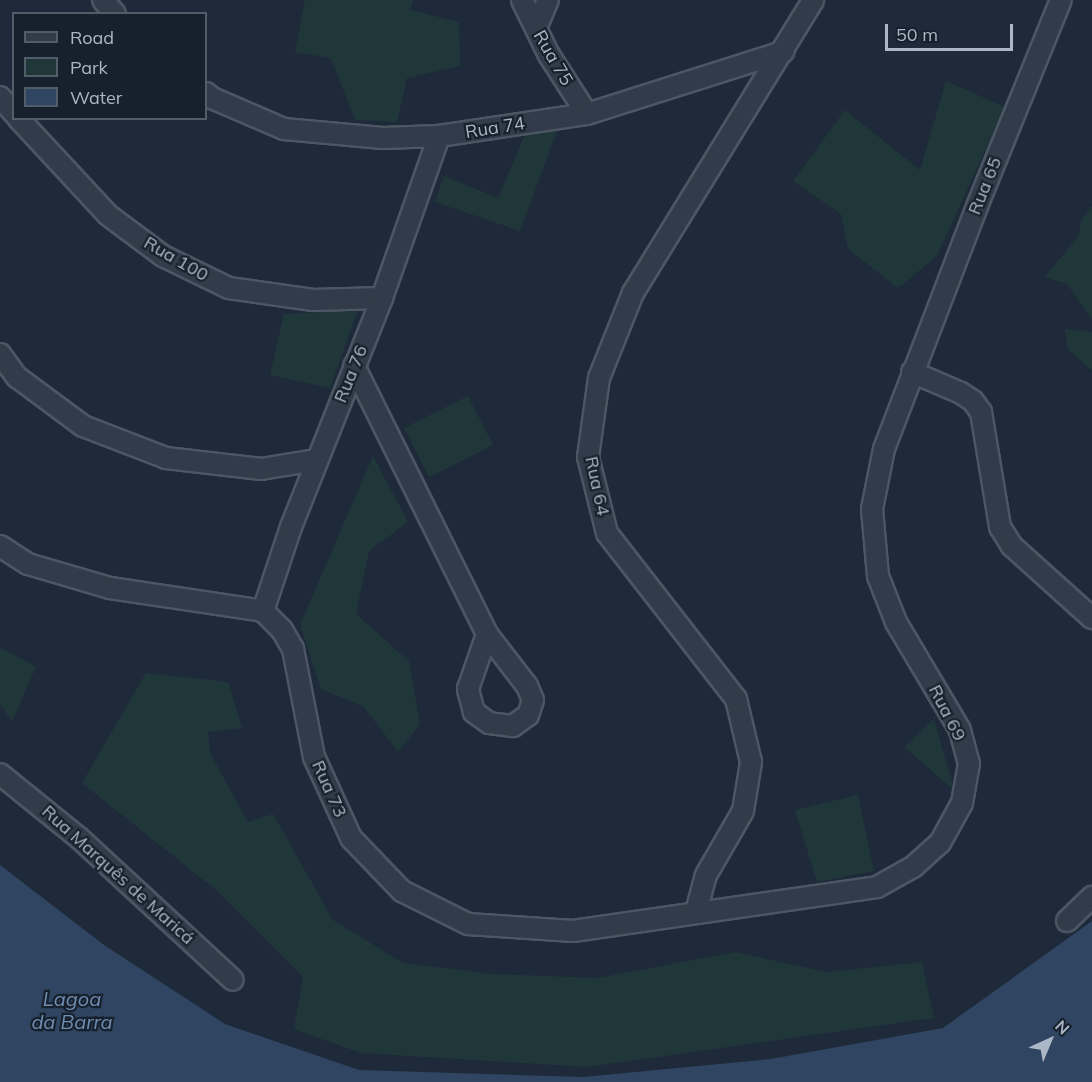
<!DOCTYPE html>
<meta charset="utf-8">
<style>
body{margin:0}
#map{position:relative;width:1092px;height:1082px;overflow:hidden;background:#1e2a39;font-family:Mulish,sans-serif}
div>[style]{position:absolute}
.green>*{inset:0;background:#20373a}
.water>*{inset:0;background:#2f4562}
.roads{filter:drop-shadow(2px 0 #4c5664) drop-shadow(-2px 0 #4c5664) drop-shadow(0 2px #4c5664) drop-shadow(0 -2px #4c5664)}
.minor>*{height:20px;margin:-10px;padding:0 10px;transform-origin:10px;border-radius:10px;background:#313b49}
span{translate:-50% -50%;white-space:nowrap;text-align:center;line-height:1.15;-webkit-text-stroke:4.5px #17212d;paint-order:stroke}
.street-label{font-size:18px;color:#abb6c6}
.water-label{font-size:20px;color:#708db2;font-style:italic}
.legend{position:absolute;left:12px;top:12px;width:195px;height:108px;box-sizing:border-box;background:#17212d;border:2px solid #525d6a;margin:0;padding:8px 10px;list-style:none;font-size:18px;color:#abb6c6}
.legend li{display:flex;align-items:center;gap:12px;height:30px}
.legend b{width:30px;border:2px solid #525d6a}
.north{position:absolute;left:1020px;top:1010px;width:60px;height:60px;-webkit-text-stroke:4px #17212d;paint-order:stroke;rotate:44deg;font-size:16px;font-weight:700;line-height:24px;text-align:center;color:#abb6c6}
.north::after{content:'';display:block;margin:auto;width:21px;height:27px;background:#abb6c6;clip-path:polygon(50% 0,100% 100%,50% 72%,0 100%)}
.scale{position:absolute;left:885px;top:24px;width:128px;height:27px;box-sizing:border-box;border:3px solid #abb6c6;border-top:0;padding-left:8px;font-size:18px;line-height:21px;white-space:nowrap;color:#abb6c6;-webkit-text-stroke:4px #17212d;paint-order:stroke}
</style>
<div id="map">
<div class="green">
<div style="clip-path:polygon(305px 0,413px 0,410px 10px,459px 22px,460px 66px,407px 78px,397px 122px,355px 120px,331px 58px,295px 52px)"></div>
<div style="clip-path:polygon(946px 81px,1005px 107px,937px 256px,898px 288px,848px 249px,841px 214px,793px 181px,845px 110px,920px 170px)"></div>
<div style="clip-path:polygon(558px 128px,520px 231px,435px 202px,444px 176px,498px 198px,527px 130px)"></div>
<div style="clip-path:polygon(1092px 206px,1092px 319px,1067px 284px,1045px 277px,1079px 235px,1081px 220px)"></div>
<div style="clip-path:polygon(358px 310px,330px 388px,270px 375px,284px 314px)"></div>
<div style="clip-path:polygon(1065px 329px,1092px 332px,1092px 370px,1068px 350px)"></div>
<div style="clip-path:polygon(468px 396px,493px 445px,429px 477px,404px 428px)"></div>
<div style="clip-path:polygon(373px 456px,408px 522px,369px 551px,356px 614px,409px 661px,420px 724px,398px 752px,364px 707px,321px 689px,300px 625px)"></div>
<div style="clip-path:polygon(0 647px,36px 667px,12px 721px,0 704px)"></div>
<div style="clip-path:polygon(146px 673px,228px 682px,242px 728px,208px 732px,210px 753px,248px 822px,273px 814px,333px 920px,403px 963px,493px 974px,598px 978px,735px 952px,826px 972px,922px 962px,934px 1018px,587px 1067px,361px 1053px,294px 1029px,303px 977px,215px 889px,82px 783px)"></div>
<div style="clip-path:polygon(934px 719px,954px 790px,904px 747px)"></div>
<div style="clip-path:polygon(858px 795px,874px 871px,817px 882px,795px 810px)"></div>
</div>
<div class="water">
<div style="clip-path:polygon(0 865px,104px 945px,225px 1024px,359px 1070px,583px 1077px,771px 1059px,943px 1028px,1092px 921px,1092px 1082px,0 1082px)"></div>
</div>
<div class="roads">
<div class="minor">
<div style="left:103px;top:0;width:18px;rotate:49deg"></div>
<div style="left:522px;top:0;width:61px;rotate:63.9deg"></div>
<div style="left:549px;top:55px;width:70px;rotate:57.2deg"></div>
<div style="left:536px;top:28px;width:30px;rotate:-67deg"></div>
<div style="left:206px;top:93px;width:8px;rotate:40deg"></div>
<div style="left:212px;top:98px;width:78px;rotate:23.3deg"></div>
<div style="left:284px;top:129px;width:99px;rotate:5.2deg"></div>
<div style="left:383px;top:138px;width:56px;rotate:-2deg"></div>
<div style="left:439px;top:136px;width:150px;rotate:-8.5deg"></div>
<div style="left:587px;top:114px;width:206px;rotate:-17.6deg"></div>
<div style="left:0;top:97px;width:21px;rotate:49deg"></div>
<div style="left:18px;top:118px;width:132px;rotate:47.1deg"></div>
<div style="left:108px;top:215px;width:69px;rotate:36.7deg"></div>
<div style="left:163px;top:256px;width:73px;rotate:25.9deg"></div>
<div style="left:229px;top:288px;width:85px;rotate:8.1deg"></div>
<div style="left:313px;top:300px;width:69px;rotate:-1.7deg"></div>
<div style="left:0;top:354px;width:29px;rotate:54deg"></div>
<div style="left:17px;top:377px;width:82px;rotate:36.6deg"></div>
<div style="left:83px;top:426px;width:89px;rotate:21.1deg"></div>
<div style="left:166px;top:458px;width:96px;rotate:6.6deg"></div>
<div style="left:261px;top:469px;width:57px;rotate:-9.1deg"></div>
<div style="left:354px;top:366px;width:299px;rotate:63.6deg"></div>
<div style="left:487px;top:634px;width:66px;rotate:52.4deg"></div>
<div style="left:527px;top:686px;width:15px;rotate:67deg"></div>
<div style="left:533px;top:700px;width:16px;rotate:108deg"></div>
<div style="left:528px;top:715px;width:19px;rotate:144deg"></div>
<div style="left:513px;top:726px;width:24px;rotate:-173deg"></div>
<div style="left:489px;top:723px;width:19px;rotate:-144deg"></div>
<div style="left:474px;top:712px;width:24px;rotate:-105deg"></div>
<div style="left:468px;top:689px;width:58px;rotate:-70.9deg"></div>
<div style="left:912px;top:372px;width:53px;rotate:23.2deg"></div>
<div style="left:961px;top:393px;width:14px;rotate:34deg"></div>
<div style="left:973px;top:401px;width:14px;rotate:54deg"></div>
<div style="left:981px;top:412px;width:117px;rotate:80.6deg"></div>
<div style="left:1000px;top:527px;width:22px;rotate:58deg"></div>
<div style="left:1012px;top:546px;width:108px;rotate:42deg"></div>
<div style="left:0;top:546px;width:33px;rotate:33deg"></div>
<div style="left:28px;top:564px;width:85px;rotate:16.3deg"></div>
<div style="left:110px;top:588px;width:155px;rotate:8.5deg"></div>
<div style="left:263px;top:611px;width:27px;rotate:45deg"></div>
<div style="left:282px;top:630px;width:22px;rotate:60deg"></div>
<div style="left:293px;top:649px;width:110px;rotate:79deg"></div>
<div style="left:314px;top:757px;width:89px;rotate:65.4deg"></div>
<div style="left:351px;top:838px;width:74px;rotate:46.1deg"></div>
<div style="left:402px;top:891px;width:74px;rotate:26.6deg"></div>
<div style="left:468px;top:924px;width:105px;rotate:3.8deg"></div>
<div style="left:573px;top:931px;width:307px;rotate:-8.2deg"></div>
<div style="left:877px;top:887px;width:41px;rotate:-29.1deg"></div>
<div style="left:913px;top:867px;width:36px;rotate:-42deg"></div>
<div style="left:940px;top:843px;width:46px;rotate:-61.2deg"></div>
<div style="left:962px;top:803px;width:40px;rotate:-80deg"></div>
<div style="left:969px;top:764px;width:35px;rotate:-105deg"></div>
<div style="left:960px;top:730px;width:126px;rotate:-120.7deg"></div>
<div style="left:896px;top:622px;width:49px;rotate:-111.4deg"></div>
<div style="left:878px;top:576px;width:67px;rotate:-95.1deg"></div>
<div style="left:872px;top:509px;width:61px;rotate:-78.7deg"></div>
<div style="left:884px;top:449px;width:262px;rotate:-69deg"></div>
<div style="left:978px;top:204px;width:220px;rotate:-67.9deg"></div>
<div style="left:263px;top:611px;width:89px;rotate:-71.6deg"></div>
<div style="left:291px;top:527px;width:246px;rotate:-68.3deg"></div>
<div style="left:382px;top:298px;width:172px;rotate:-70.6deg"></div>
<div style="left:0;top:774px;width:102px;rotate:39deg"></div>
<div style="left:79px;top:838px;width:209px;rotate:42.7deg"></div>
<div style="left:696px;top:912px;width:38px;rotate:-75deg"></div>
<div style="left:706px;top:875px;width:74px;rotate:-60deg"></div>
<div style="left:743px;top:811px;width:50px;rotate:-80.7deg"></div>
<div style="left:751px;top:762px;width:65px;rotate:-103.4deg"></div>
<div style="left:736px;top:699px;width:210px;rotate:-127.9deg"></div>
<div style="left:607px;top:533px;width:78px;rotate:-104deg"></div>
<div style="left:588px;top:457px;width:80px;rotate:-82.1deg"></div>
<div style="left:599px;top:378px;width:92px;rotate:-68.2deg"></div>
<div style="left:633px;top:293px;width:344px;rotate:-58.4deg"></div>
<div style="left:1067px;top:921px;width:35px;rotate:-44deg"></div>
</div>
</div>
<div class="street-label">
<span style="left:553px;top:58px;rotate:60deg">Rua 75</span>
<span style="left:495px;top:128px;rotate:-9deg">Rua 74</span>
<span style="left:985px;top:186px;rotate:-68deg">Rua 65</span>
<span style="left:176px;top:259px;rotate:30deg">Rua 100</span>
<span style="left:351px;top:374px;rotate:-68deg">Rua 76</span>
<span style="left:597px;top:486px;rotate:78deg">Rua 64</span>
<span style="left:947px;top:713px;rotate:63deg">Rua 69</span>
<span style="left:329px;top:789px;rotate:66deg">Rua 73</span>
<span style="left:118px;top:875px;rotate:42deg">Rua Marquês de Maricá</span>
</div>
<div class="water-label">
<span style="left:72px;top:1010px">Lagoa<br>da Barra</span>
</div>
<ul class="legend">
<li><b style="height:8px;background:#313b49"></b>Road</li>
<li><b style="height:16px;background:#20373a"></b>Park</li>
<li><b style="height:16px;background:#2f4562"></b>Water</li>
</ul>
<div class="north">N</div>
<div class="scale">50 m</div>
</div>
